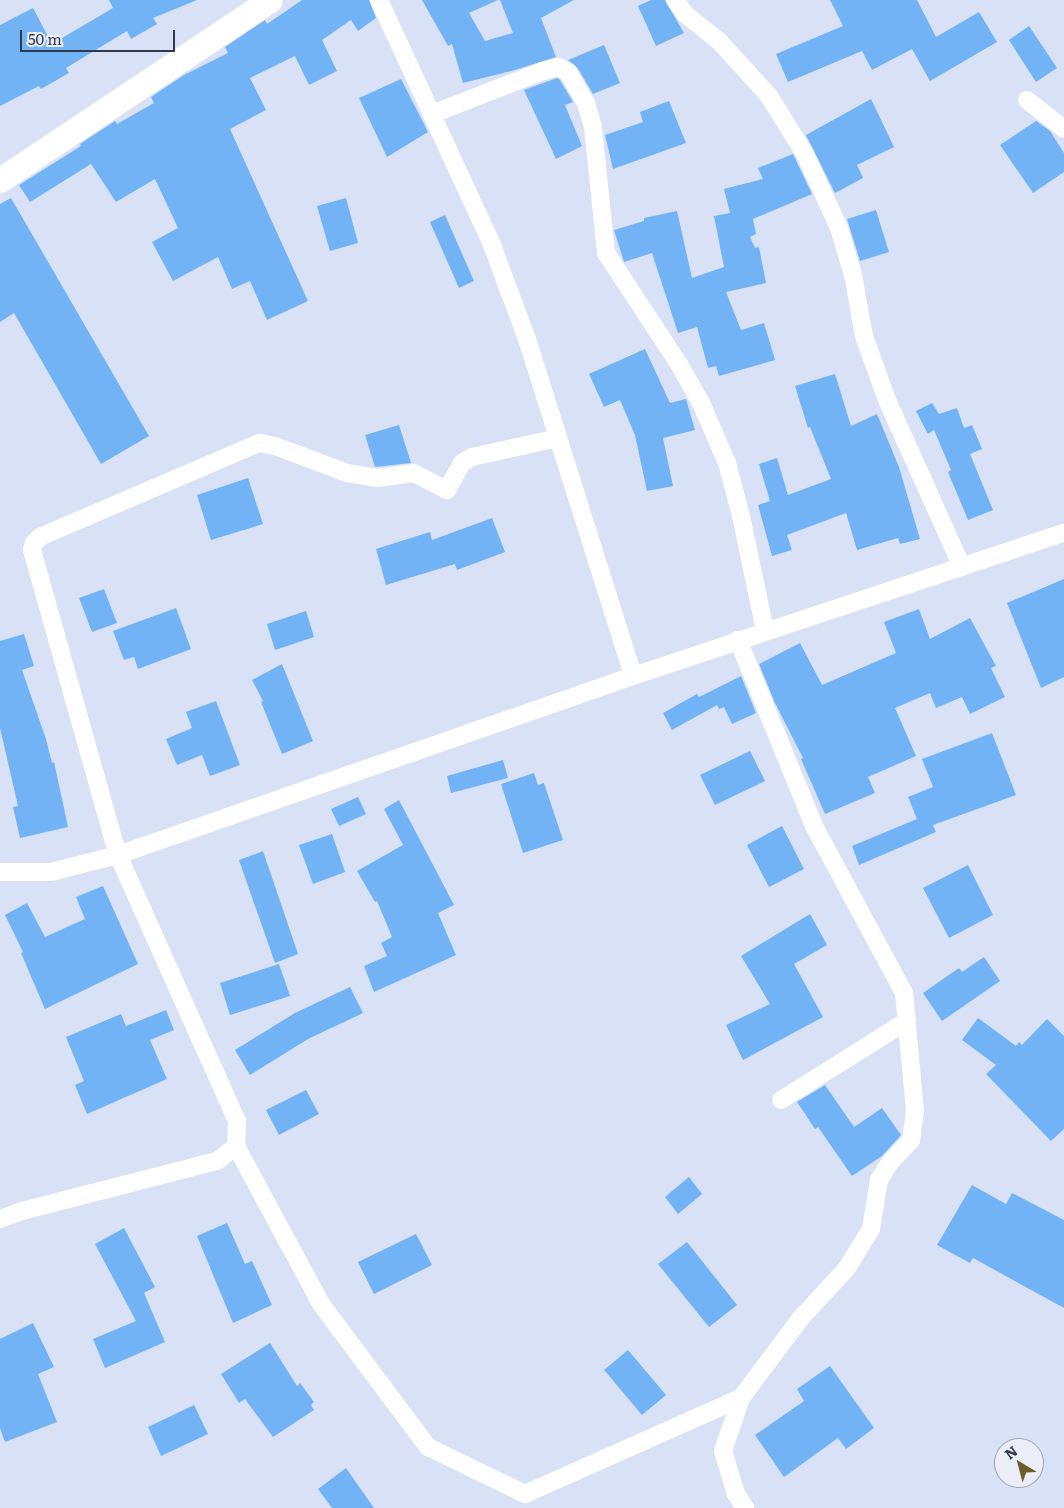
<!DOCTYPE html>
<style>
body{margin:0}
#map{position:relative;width:1064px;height:1508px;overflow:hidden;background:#d9e1f6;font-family:Literata,serif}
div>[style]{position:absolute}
.building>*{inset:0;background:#71b3f5}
.minor>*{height:18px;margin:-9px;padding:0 9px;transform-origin:9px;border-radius:9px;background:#fff}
.secondary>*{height:25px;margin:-12.5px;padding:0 12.5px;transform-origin:12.5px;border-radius:12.5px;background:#fff}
span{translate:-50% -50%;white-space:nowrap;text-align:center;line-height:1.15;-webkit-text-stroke:4px #ebeef9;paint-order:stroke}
.north{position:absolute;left:994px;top:1438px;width:50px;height:50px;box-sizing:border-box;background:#ebeef9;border:1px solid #a1a6b4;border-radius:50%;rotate:323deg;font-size:14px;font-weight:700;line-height:20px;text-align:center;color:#32394d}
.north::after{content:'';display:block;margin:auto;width:18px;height:22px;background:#6d5b2a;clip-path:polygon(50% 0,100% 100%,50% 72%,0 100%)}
.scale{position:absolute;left:20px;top:30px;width:155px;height:22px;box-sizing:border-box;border:2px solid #32394d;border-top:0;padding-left:6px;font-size:15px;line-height:18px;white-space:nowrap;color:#32394d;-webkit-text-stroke:4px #ebeef9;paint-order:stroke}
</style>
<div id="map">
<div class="building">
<div style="clip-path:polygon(109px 0,197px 0,153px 18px,157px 24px,131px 39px,127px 31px,66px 68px,69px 73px,41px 89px,39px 86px,0 106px,0 25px,33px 8px,52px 44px,113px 8px)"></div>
<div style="clip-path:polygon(302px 0,369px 0,376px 18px,358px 31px,351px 20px,322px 40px,337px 71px,309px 85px,295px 56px,250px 78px,266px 110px,230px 129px,308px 301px,267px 320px,250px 281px,232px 289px,218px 257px,173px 281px,152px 242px,178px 228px,155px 179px,116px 202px,91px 164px,30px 202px,19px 185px,81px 146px,80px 144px,115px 121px,117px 124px,154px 103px,151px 97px,184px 75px,228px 53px,225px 47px,265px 20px,267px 24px)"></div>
<div style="clip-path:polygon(422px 0,498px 0,469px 13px,485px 41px,513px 33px,500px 0,574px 0,541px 18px,556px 57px,515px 70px,463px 83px,452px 44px,448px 46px)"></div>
<div style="clip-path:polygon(651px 0,665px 0,684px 33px,656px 46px,638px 6px)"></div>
<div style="clip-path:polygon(830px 0,917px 0,936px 37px,979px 12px,997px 42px,930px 81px,912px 49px,872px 70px,862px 51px,788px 82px,776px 54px,843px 26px)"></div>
<div style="clip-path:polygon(1029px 26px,1057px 68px,1036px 82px,1009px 40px)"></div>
<div style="clip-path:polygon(604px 45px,620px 83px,593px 94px,577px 67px,568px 60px)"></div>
<div style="clip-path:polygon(557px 78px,560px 80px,573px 102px,565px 105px,582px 146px,556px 159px,524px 90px)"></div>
<div style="clip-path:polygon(401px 79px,428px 132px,387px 157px,359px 98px)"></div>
<div style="clip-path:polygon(871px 99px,894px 147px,857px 165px,863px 178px,835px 193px,806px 135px)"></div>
<div style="clip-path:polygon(669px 101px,686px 143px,613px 169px,605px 135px,643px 122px,640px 112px)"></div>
<div style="clip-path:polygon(1036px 121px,1050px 131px,1064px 153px,1064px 172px,1033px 193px,1000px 145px)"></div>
<div style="clip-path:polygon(793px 154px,812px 194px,753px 219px,756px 234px,750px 237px,755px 248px,759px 247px,766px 283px,726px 292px,741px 330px,764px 323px,775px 360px,719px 376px,716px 366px,708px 368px,697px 327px,678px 333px,652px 253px,624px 262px,614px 230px,644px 221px,644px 218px,677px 211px,692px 278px,724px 267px,714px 216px,730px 213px,724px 189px,763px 179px,758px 168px)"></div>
<div style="clip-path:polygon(11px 198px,149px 436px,101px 464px,14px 313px,0 322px,0 204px)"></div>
<div style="clip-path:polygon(346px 198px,358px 243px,330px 251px,317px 206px)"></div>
<div style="clip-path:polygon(876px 210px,889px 252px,860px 261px,847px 219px)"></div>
<div style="clip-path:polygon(445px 215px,474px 281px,459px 288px,430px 222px)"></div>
<div style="clip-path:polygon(645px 349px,670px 403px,686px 399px,695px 430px,663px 438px,673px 486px,647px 491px,635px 435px,620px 400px,604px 407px,589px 374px)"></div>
<div style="clip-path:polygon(835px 374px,851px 426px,877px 414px,899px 467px,920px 539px,900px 544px,898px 538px,857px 550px,846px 513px,787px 535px,792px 550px,772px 556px,758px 505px,770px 501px,759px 464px,777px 458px,788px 495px,831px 479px,810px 427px,808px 428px,795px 386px)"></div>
<div style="clip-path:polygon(932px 403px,939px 414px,957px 408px,964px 428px,972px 425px,982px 449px,970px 454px,993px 510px,968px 520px,948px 472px,951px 470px,934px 430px,928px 434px,916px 411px)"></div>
<div style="clip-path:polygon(399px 425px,411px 463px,375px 467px,365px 435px)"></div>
<div style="clip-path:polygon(248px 478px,263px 524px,211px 540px,197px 495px)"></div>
<div style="clip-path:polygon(492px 518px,505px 552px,457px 570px,455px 564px,386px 585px,376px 549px,430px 532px,432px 540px)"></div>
<div style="clip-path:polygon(1064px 579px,1064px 677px,1041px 688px,1007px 603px)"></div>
<div style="clip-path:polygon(104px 589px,117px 623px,92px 632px,79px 598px)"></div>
<div style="clip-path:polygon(176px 608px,191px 649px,138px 669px,134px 657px,124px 660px,113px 631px)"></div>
<div style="clip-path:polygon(919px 609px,930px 639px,970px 618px,996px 666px,991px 668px,1005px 697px,970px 714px,962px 697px,936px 708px,930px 693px,895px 708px,916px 756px,868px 777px,875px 793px,825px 814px,801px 759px,803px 758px,775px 703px,759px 664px,800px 643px,822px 685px,896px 653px,884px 622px)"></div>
<div style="clip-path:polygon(306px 611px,314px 637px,275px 650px,267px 624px)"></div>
<div style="clip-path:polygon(24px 634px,34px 666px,22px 670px,46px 739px,52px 763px,54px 762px,68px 827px,20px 838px,13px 807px,18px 806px,0 728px,0 641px)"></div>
<div style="clip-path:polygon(282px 664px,313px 741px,282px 754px,261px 702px,263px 701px,252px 680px)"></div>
<div style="clip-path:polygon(741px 676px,756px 713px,732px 724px,724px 707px,719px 709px,717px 705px,672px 730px,663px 713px,697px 694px,699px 697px)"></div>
<div style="clip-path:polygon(216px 701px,240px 765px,210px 776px,202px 755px,177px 765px,166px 739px,192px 728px,186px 712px)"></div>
<div style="clip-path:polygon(992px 733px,1016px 795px,933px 825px,936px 832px,859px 865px,852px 846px,917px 819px,908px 797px,933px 787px,922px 759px)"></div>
<div style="clip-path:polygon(750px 751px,765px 781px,715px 805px,700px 775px)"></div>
<div style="clip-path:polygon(503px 760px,508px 778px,451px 793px,447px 776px)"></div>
<div style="clip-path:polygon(534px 773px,538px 785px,544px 783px,563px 840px,523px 853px,501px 784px)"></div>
<div style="clip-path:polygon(358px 797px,366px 814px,339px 826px,331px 809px)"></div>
<div style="clip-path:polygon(399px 800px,454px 905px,438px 913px,456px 955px,374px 992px,364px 966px,387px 956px,381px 943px,392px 937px,377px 901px,375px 902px,357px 871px,403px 845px,384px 809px)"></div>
<div style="clip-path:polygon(782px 826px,804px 869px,769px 887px,747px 845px)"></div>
<div style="clip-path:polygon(332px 834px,345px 872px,313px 884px,299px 845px)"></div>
<div style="clip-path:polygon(263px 851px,298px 954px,275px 963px,239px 860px)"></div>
<div style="clip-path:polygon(968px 865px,993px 915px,949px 938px,923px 888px)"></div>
<div style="clip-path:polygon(103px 886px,138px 964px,45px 1009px,21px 953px,23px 952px,5px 915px,27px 903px,45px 937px,85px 919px,76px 897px)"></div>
<div style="clip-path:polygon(810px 914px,827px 945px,794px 964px,823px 1017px,743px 1060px,726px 1025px,770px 1004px,741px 956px)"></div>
<div style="clip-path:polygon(984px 957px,1000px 981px,942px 1021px,923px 993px,959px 968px,962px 972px)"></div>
<div style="clip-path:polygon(279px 964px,290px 996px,230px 1015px,220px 983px)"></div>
<div style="clip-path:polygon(350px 987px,363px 1013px,308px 1039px,250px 1075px,235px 1050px,295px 1013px)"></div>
<div style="clip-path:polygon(166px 1010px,174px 1030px,150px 1040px,167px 1079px,87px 1114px,75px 1085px,84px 1081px,66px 1037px,121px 1014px,126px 1026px)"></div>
<div style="clip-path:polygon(978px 1018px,1016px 1046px,1019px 1042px,1022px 1045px,1047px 1019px,1064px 1036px,1064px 1129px,1051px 1141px,986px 1074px,996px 1065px,962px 1040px)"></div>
<div style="clip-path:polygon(825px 1085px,854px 1127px,882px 1108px,901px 1135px,882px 1156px,852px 1176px,818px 1127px,815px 1129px,797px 1102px)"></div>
<div style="clip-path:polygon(306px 1090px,319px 1114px,279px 1135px,266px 1110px)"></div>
<div style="clip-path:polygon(689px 1177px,702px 1194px,678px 1214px,665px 1197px)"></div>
<div style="clip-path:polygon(972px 1185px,1006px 1204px,1012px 1193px,1064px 1220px,1064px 1308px,973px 1258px,970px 1263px,937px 1245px)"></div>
<div style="clip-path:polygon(227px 1223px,245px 1264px,252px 1261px,272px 1305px,233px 1323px,197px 1236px)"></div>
<div style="clip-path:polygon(124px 1228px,155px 1287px,144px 1293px,165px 1342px,105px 1368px,93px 1339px,136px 1321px,95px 1244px)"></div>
<div style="clip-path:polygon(416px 1234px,432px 1265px,374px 1294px,358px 1262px)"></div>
<div style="clip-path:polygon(687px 1242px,737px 1305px,709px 1327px,658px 1264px)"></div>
<div style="clip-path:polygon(33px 1323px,54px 1367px,38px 1374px,57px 1422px,5px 1442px,0 1428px,0 1339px)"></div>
<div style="clip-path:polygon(270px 1343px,297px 1386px,300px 1383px,314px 1402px,311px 1405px,314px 1410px,273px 1437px,245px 1399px,239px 1403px,221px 1374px)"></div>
<div style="clip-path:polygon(628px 1350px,666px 1395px,642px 1415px,604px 1370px)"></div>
<div style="clip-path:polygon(830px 1366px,874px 1428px,846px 1449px,838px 1438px,784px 1477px,755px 1435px,804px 1401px,797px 1389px)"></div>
<div style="clip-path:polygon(194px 1405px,208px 1434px,161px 1456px,148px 1427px)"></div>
<div style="clip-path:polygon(346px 1468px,374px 1508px,332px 1508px,318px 1489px)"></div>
</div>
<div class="minor">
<div style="left:379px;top:0;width:270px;rotate:65.2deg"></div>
<div style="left:492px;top:245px;width:100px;rotate:69.6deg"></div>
<div style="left:527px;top:339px;width:353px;rotate:72.5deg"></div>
<div style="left:675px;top:0;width:17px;rotate:54deg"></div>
<div style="left:685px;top:14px;width:43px;rotate:38.5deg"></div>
<div style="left:719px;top:41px;width:74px;rotate:47.7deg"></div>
<div style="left:769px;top:96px;width:68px;rotate:58.2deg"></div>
<div style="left:805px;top:154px;width:81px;rotate:65.3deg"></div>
<div style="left:839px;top:228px;width:49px;rotate:73.4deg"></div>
<div style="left:853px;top:275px;width:62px;rotate:79.8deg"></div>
<div style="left:864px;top:336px;width:68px;rotate:70.2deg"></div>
<div style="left:887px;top:400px;width:183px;rotate:65.8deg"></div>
<div style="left:1027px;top:100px;width:47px;rotate:38.1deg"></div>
<div style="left:432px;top:114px;width:119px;rotate:-21.2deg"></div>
<div style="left:543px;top:71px;width:16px;rotate:-15deg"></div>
<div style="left:558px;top:67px;width:11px;rotate:27deg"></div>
<div style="left:568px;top:72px;width:36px;rotate:60deg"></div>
<div style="left:586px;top:103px;width:25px;rotate:74deg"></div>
<div style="left:593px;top:127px;width:127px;rotate:84.1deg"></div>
<div style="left:606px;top:253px;width:133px;rotate:56.7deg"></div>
<div style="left:679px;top:364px;width:47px;rotate:60.7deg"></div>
<div style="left:702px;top:405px;width:63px;rotate:66.7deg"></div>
<div style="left:727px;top:463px;width:55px;rotate:75.2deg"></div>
<div style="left:741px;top:516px;width:117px;rotate:78.2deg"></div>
<div style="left:558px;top:438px;width:88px;rotate:167.5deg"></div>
<div style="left:472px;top:457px;width:12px;rotate:149deg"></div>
<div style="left:462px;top:463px;width:31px;rotate:119deg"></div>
<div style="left:447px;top:490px;width:37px;rotate:-153deg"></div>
<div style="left:414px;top:473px;width:36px;rotate:172deg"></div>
<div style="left:378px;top:478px;width:31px;rotate:-171deg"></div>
<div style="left:347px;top:473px;width:77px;rotate:-159.4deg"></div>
<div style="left:275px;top:446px;width:16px;rotate:-169deg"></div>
<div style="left:259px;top:443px;width:238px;rotate:156.8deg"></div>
<div style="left:40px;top:537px;width:8px;rotate:135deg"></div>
<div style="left:34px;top:543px;width:7px;rotate:106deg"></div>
<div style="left:32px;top:550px;width:317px;rotate:74.3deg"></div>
<div style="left:118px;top:855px;width:291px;rotate:65.9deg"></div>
<div style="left:237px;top:1121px;width:25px;rotate:92deg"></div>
<div style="left:236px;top:1146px;width:179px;rotate:61.7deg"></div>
<div style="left:321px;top:1304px;width:179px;rotate:53.2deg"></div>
<div style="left:428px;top:1447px;width:108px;rotate:25.9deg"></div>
<div style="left:525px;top:1494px;width:236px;rotate:-24deg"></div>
<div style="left:741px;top:1398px;width:99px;rotate:-53.2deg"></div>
<div style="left:800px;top:1319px;width:69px;rotate:-47.3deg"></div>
<div style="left:847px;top:1268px;width:46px;rotate:-58.4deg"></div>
<div style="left:871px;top:1229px;width:50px;rotate:-80.7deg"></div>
<div style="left:879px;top:1180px;width:22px;rotate:-58deg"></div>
<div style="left:891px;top:1161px;width:29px;rotate:-46deg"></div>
<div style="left:911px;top:1140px;width:29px;rotate:-82deg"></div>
<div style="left:915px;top:1111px;width:119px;rotate:-95.3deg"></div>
<div style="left:904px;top:993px;width:190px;rotate:-118.3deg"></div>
<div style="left:814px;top:826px;width:201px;rotate:-112.2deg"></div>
<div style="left:0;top:872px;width:51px"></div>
<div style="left:51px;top:872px;width:69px;rotate:-14.2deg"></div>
<div style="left:118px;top:855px;width:545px;rotate:-19.17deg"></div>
<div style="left:633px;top:676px;width:454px;rotate:-18.4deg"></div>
<div style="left:781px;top:1100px;width:149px;rotate:-32.1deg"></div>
<div style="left:0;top:1219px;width:23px;rotate:-20deg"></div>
<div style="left:22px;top:1211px;width:201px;rotate:-14.4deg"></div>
<div style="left:217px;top:1161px;width:24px;rotate:-38deg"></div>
<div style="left:741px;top:1398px;width:56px;rotate:108.8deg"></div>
<div style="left:723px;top:1451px;width:45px;rotate:73.2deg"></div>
<div style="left:736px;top:1494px;width:17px;rotate:57deg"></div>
</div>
<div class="secondary">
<div style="left:0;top:180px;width:324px;rotate:-33.7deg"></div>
</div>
<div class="north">N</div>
<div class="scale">50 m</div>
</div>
